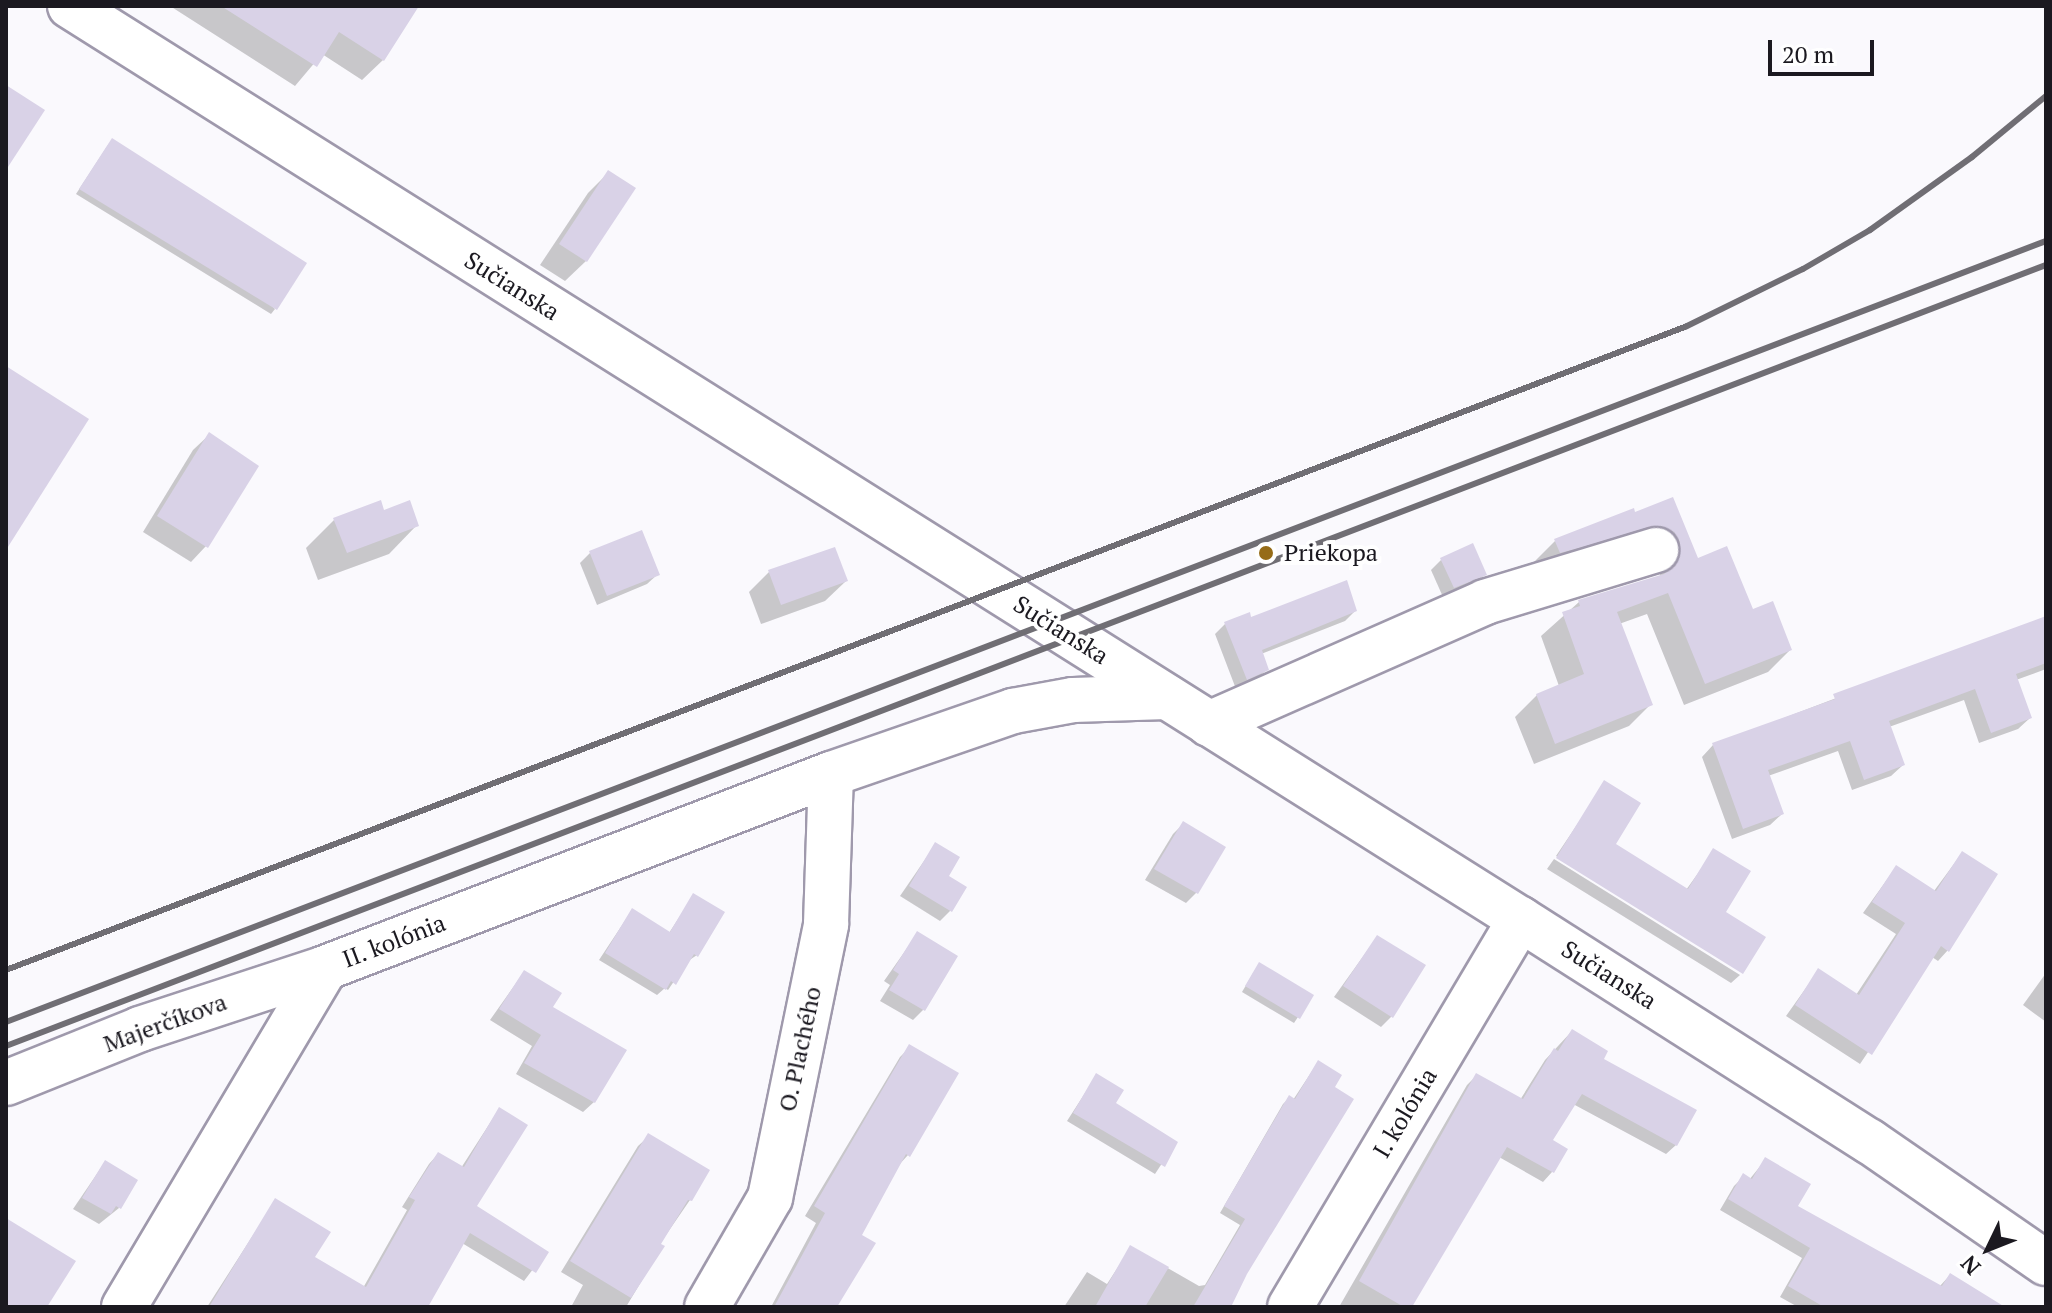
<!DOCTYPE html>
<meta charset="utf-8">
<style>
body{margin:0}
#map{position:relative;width:2052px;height:1313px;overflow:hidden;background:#faf9fd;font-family:"PT Serif",serif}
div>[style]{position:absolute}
.shadow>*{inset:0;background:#0003}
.building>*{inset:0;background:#d9d2e7}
.roads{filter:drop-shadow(2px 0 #9f99ac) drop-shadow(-2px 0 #9f99ac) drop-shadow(0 2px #9f99ac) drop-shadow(0 -2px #9f99ac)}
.minor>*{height:44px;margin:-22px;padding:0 22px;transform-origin:22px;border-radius:22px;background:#fff}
.rail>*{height:6px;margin:-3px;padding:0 3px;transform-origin:3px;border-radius:3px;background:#706e74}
.dots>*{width:22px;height:22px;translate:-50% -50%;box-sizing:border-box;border:4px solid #fff;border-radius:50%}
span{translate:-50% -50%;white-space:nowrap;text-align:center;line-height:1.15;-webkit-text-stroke:8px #fff;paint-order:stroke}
.street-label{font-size:24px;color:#1b1920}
.poi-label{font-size:24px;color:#1b1920}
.left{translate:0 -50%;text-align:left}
.frame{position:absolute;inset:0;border:8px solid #1b1920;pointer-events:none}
.north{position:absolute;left:1948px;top:1209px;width:80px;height:80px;-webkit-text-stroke:6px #fff;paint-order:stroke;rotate:227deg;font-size:22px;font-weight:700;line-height:32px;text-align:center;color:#1b1920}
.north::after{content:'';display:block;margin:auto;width:28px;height:36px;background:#1b1920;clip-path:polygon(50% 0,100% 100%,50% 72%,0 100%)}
.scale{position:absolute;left:1768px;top:40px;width:106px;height:36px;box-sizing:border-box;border:4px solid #1b1920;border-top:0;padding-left:10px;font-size:24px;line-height:28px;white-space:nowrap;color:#1b1920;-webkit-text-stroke:6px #fff;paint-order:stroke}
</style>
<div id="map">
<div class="shadow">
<div style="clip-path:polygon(170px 6px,417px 6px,383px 60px,362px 80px,322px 54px,295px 86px)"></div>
<div style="clip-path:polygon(108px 145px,275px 309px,271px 314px,76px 194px)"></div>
<div style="clip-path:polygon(609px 172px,586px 261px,565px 281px,540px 265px,588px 193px)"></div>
<div style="clip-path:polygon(209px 435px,206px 546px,191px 562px,143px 532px,193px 450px)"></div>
<div style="clip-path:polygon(1672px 500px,1697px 561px,1790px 650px,1768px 672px,1684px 705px,1647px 614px,1619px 624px,1651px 704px,1629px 726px,1534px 764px,1515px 717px,1537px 695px,1559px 686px,1541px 636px,1579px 602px,1660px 577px,1659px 564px,1538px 574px,1534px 562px,1555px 541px)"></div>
<div style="clip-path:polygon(334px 520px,417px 525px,389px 554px,318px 580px,306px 548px)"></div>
<div style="clip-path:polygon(590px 553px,658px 574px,647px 584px,597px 605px,580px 563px)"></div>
<div style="clip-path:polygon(1441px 560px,1484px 575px,1474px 585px,1443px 597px,1431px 570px)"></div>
<div style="clip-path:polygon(769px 572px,846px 581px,825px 601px,761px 624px,749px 592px)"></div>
<div style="clip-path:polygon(1355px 611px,1345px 621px,1261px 654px,1266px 670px,1256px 680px,1236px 689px,1215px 634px,1225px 624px)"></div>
<div style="clip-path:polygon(2046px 618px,2046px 669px,2016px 680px,2030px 718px,2018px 729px,1979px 743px,1964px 700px,1889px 727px,1903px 765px,1891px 776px,1852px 790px,1838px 751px,1768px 776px,1782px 814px,1770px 825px,1732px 839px,1702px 757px,1713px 745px)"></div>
<div style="clip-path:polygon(1605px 783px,1613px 845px,1686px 890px,1714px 851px,1723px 913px,1742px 971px,1556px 856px)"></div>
<div style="clip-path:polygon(1183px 824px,1223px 848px,1196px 893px,1186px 903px,1145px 880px,1173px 834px)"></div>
<div style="clip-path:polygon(935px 845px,946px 876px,950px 911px,940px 921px,900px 896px)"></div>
<div style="clip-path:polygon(1962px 853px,1948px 950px,1938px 961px,1932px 957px,1860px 1064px,1786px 1016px,1818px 971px,1856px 995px,1896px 934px,1863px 913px,1896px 867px,1934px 891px)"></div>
<div style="clip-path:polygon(1554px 859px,1740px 975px,1731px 983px,1547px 869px)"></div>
<div style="clip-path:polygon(693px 896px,697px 955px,688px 961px,668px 990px,665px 988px,657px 995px,599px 960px,632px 910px,669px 933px)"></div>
<div style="clip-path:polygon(917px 934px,923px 1010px,913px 1020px,880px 1001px,890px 985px,884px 981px)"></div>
<div style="clip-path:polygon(1377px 937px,1392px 1016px,1381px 1027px,1334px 997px)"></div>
<div style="clip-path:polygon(1255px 970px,1312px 996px,1294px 1023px,1242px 992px)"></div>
<div style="clip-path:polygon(524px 972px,551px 1007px,594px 1102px,583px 1112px,516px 1074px,532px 1046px,490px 1020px)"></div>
<div style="clip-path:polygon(2046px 973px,2046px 1022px,2023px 1005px)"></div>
<div style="clip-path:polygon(1572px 1031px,1676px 1145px,1666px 1154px,1573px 1104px,1550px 1141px,1552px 1172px,1543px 1182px,1499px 1157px,1410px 1307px,1339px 1307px,1467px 1085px,1477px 1075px,1520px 1100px,1545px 1060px)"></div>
<div style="clip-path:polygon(910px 1047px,908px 1155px,898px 1166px,860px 1235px,835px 1307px,771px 1307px,816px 1223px,805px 1216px,900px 1057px)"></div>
<div style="clip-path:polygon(1318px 1062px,1227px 1307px,1064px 1307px,1087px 1272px,1107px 1284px,1131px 1247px,1199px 1286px,1205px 1285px,1240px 1225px,1220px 1213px,1283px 1104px,1289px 1098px,1293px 1100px)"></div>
<div style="clip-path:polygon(1096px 1076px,1113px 1104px,1176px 1142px,1155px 1174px,1067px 1121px)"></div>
<div style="clip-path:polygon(499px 1109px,474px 1206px,546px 1252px,524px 1281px,462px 1243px,426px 1307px,207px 1307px,275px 1201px,312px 1258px,363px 1288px,407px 1210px,402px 1207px,429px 1164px,438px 1154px,461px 1168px)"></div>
<div style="clip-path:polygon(649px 1136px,690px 1200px,659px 1245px,662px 1247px,626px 1307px,571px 1307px,583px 1285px,561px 1272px,638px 1146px)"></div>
<div style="clip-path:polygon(1766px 1159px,1795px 1207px,1939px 1287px,1950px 1275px,1996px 1307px,1798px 1307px,1780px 1297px,1802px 1258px,1720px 1210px,1734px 1186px,1744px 1176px,1749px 1180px)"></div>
<div style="clip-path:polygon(105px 1162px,119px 1208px,99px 1224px,73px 1209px)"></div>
</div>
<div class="building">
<div style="clip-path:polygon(221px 6px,419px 6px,384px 61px,339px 32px,317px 67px)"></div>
<div style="clip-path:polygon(6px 85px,45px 110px,6px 170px)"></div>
<div style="clip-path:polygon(112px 138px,307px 263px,277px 310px,79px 189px)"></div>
<div style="clip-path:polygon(608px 170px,636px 188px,587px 262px,559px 244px)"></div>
<div style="clip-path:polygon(6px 366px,89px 419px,6px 550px)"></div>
<div style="clip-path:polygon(209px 432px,259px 466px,208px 548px,157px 516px)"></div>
<div style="clip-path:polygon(1673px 497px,1698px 558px,1727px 546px,1753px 609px,1773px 601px,1792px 650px,1705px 684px,1668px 593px,1617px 612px,1653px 705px,1555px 744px,1536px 694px,1584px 674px,1562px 612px,1580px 606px,1578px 600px,1664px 574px,1675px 566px,1680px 555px,1680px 542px,1674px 532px,1661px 526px,1560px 553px,1554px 539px,1634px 508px,1635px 512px)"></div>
<div style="clip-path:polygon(381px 500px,384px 510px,410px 500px,419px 526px,347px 553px,333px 518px)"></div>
<div style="clip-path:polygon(642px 530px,660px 575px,607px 596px,589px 551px)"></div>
<div style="clip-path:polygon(1473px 543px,1487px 575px,1454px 588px,1440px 558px)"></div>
<div style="clip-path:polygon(835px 547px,848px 581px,781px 605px,768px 570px)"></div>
<div style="clip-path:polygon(1347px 580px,1357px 611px,1262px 650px,1269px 670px,1247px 680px,1224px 622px,1250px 612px,1251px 617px)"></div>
<div style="clip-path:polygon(2046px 616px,2046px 663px,2016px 674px,2032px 718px,1991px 733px,1975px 689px,1889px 721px,1905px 765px,1864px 780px,1850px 741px,1768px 770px,1784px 814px,1743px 829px,1712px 743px,1835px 699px,1833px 694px)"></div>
<div style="clip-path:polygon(1604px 780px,1641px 803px,1616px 844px,1688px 889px,1713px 848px,1751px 871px,1726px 912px,1766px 937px,1743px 974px,1556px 858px)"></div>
<div style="clip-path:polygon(1183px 821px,1226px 847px,1198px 894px,1154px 869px)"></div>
<div style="clip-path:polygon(935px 842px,960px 857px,949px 876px,967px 887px,952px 912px,909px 886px)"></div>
<div style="clip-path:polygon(1962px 851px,1998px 874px,1949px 952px,1941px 946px,1872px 1055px,1795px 1005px,1818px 968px,1859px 995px,1905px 923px,1872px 902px,1896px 865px,1936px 891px)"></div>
<div style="clip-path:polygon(693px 893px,725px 912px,698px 957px,694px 954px,676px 985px,671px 981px,666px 990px,605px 953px,632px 908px,670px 932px)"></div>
<div style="clip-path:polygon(917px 931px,958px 956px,925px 1011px,889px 990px,899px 974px,893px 970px)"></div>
<div style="clip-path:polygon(1377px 935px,1426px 965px,1393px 1018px,1343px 986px)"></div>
<div style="clip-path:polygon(1259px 962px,1314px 995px,1300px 1019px,1245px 986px)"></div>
<div style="clip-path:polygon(524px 970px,562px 993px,553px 1007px,627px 1050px,595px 1103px,524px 1063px,541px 1035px,499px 1009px)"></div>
<div style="clip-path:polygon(1572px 1029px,1608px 1051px,1604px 1059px,1697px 1110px,1677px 1146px,1582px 1094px,1553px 1140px,1568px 1149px,1554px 1173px,1507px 1147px,1412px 1307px,1404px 1307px,1359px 1281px,1476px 1073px,1523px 1099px,1554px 1048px,1558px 1051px)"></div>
<div style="clip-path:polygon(909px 1044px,959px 1073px,910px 1157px,906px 1154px,862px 1235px,876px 1243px,837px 1307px,774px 1307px,825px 1213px,814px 1206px)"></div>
<div style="clip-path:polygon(1318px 1060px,1342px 1075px,1335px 1087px,1354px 1099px,1247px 1274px,1231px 1307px,1193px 1307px,1245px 1219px,1224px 1206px,1289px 1095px,1295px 1099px)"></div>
<div style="clip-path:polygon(1096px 1073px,1124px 1090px,1116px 1103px,1178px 1142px,1165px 1167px,1073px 1113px)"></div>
<div style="clip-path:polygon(499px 1107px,528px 1125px,477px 1206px,549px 1252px,536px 1273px,470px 1233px,428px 1307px,209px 1307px,275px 1198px,331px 1232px,315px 1257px,366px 1287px,415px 1200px,409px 1197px,438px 1152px,464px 1167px)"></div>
<div style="clip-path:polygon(648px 1133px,710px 1170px,692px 1201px,688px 1200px,661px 1244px,665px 1246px,631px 1298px,570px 1261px)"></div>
<div style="clip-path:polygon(1765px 1157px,1811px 1184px,1798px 1206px,1942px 1286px,1950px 1273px,2005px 1307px,1824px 1307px,1788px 1286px,1810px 1248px,1728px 1199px,1743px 1173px,1752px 1179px)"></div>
<div style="clip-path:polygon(105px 1160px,138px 1180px,121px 1209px,116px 1206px,111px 1214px,82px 1198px)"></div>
<div style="clip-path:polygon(6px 1218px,76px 1261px,47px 1307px,6px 1307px)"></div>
<div style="clip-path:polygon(1130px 1245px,1169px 1267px,1145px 1307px,1095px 1307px)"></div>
</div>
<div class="roads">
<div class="minor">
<div style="left:70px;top:6px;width:1713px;rotate:32.2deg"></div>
<div style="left:1520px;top:919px;width:414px;rotate:32.5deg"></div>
<div style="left:1869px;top:1141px;width:215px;rotate:34.6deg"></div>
<div style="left:1209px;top:724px;width:302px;rotate:-23.8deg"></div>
<div style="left:1485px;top:602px;width:179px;rotate:-16.9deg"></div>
<div style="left:6px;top:1083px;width:144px;rotate:-21.9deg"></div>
<div style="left:140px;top:1029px;width:195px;rotate:-18.2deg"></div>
<div style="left:124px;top:1307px;width:394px;rotate:-59.3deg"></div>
<div style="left:325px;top:968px;width:542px;rotate:-20.98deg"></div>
<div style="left:831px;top:774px;width:193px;rotate:-19.1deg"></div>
<div style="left:1013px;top:711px;width:61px;rotate:-10.4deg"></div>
<div style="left:1073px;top:700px;width:94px;rotate:-1.8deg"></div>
<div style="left:707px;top:1307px;width:126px;rotate:-60deg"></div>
<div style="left:770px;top:1198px;width:280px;rotate:-78.4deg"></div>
<div style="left:826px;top:924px;width:150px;rotate:-88.1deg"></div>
<div style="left:1290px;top:1307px;width:451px;rotate:-59.3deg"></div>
</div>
</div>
<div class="rail">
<div style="left:6px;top:970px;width:1798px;rotate:-20.96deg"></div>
<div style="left:1685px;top:327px;width:131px;rotate:-26.2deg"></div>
<div style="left:1803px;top:269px;width:78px;rotate:-30.2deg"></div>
<div style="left:1870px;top:230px;width:125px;rotate:-35.6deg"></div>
<div style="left:1972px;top:157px;width:96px;rotate:-39.5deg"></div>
<div style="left:6px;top:1022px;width:2184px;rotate:-20.95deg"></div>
<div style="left:6px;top:1046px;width:2184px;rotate:-20.95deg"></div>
</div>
<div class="dots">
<div style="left:1266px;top:553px;background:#966b17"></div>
</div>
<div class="street-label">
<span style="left:512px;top:286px;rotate:32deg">Sučianska</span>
<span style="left:1061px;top:630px;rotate:32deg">Sučianska</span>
<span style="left:394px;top:941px;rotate:-21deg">II. kolónia</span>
<span style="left:1609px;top:975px;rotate:32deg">Sučianska</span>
<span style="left:165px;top:1023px;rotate:-20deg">Majerčíkova</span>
<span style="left:800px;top:1049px;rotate:-78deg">O. Plachého</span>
<span style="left:1405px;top:1113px;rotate:-59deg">I. kolónia</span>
</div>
<div class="poi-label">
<span class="left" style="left:1284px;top:553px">Priekopa</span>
</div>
<div class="frame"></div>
<div class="north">N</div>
<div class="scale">20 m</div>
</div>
